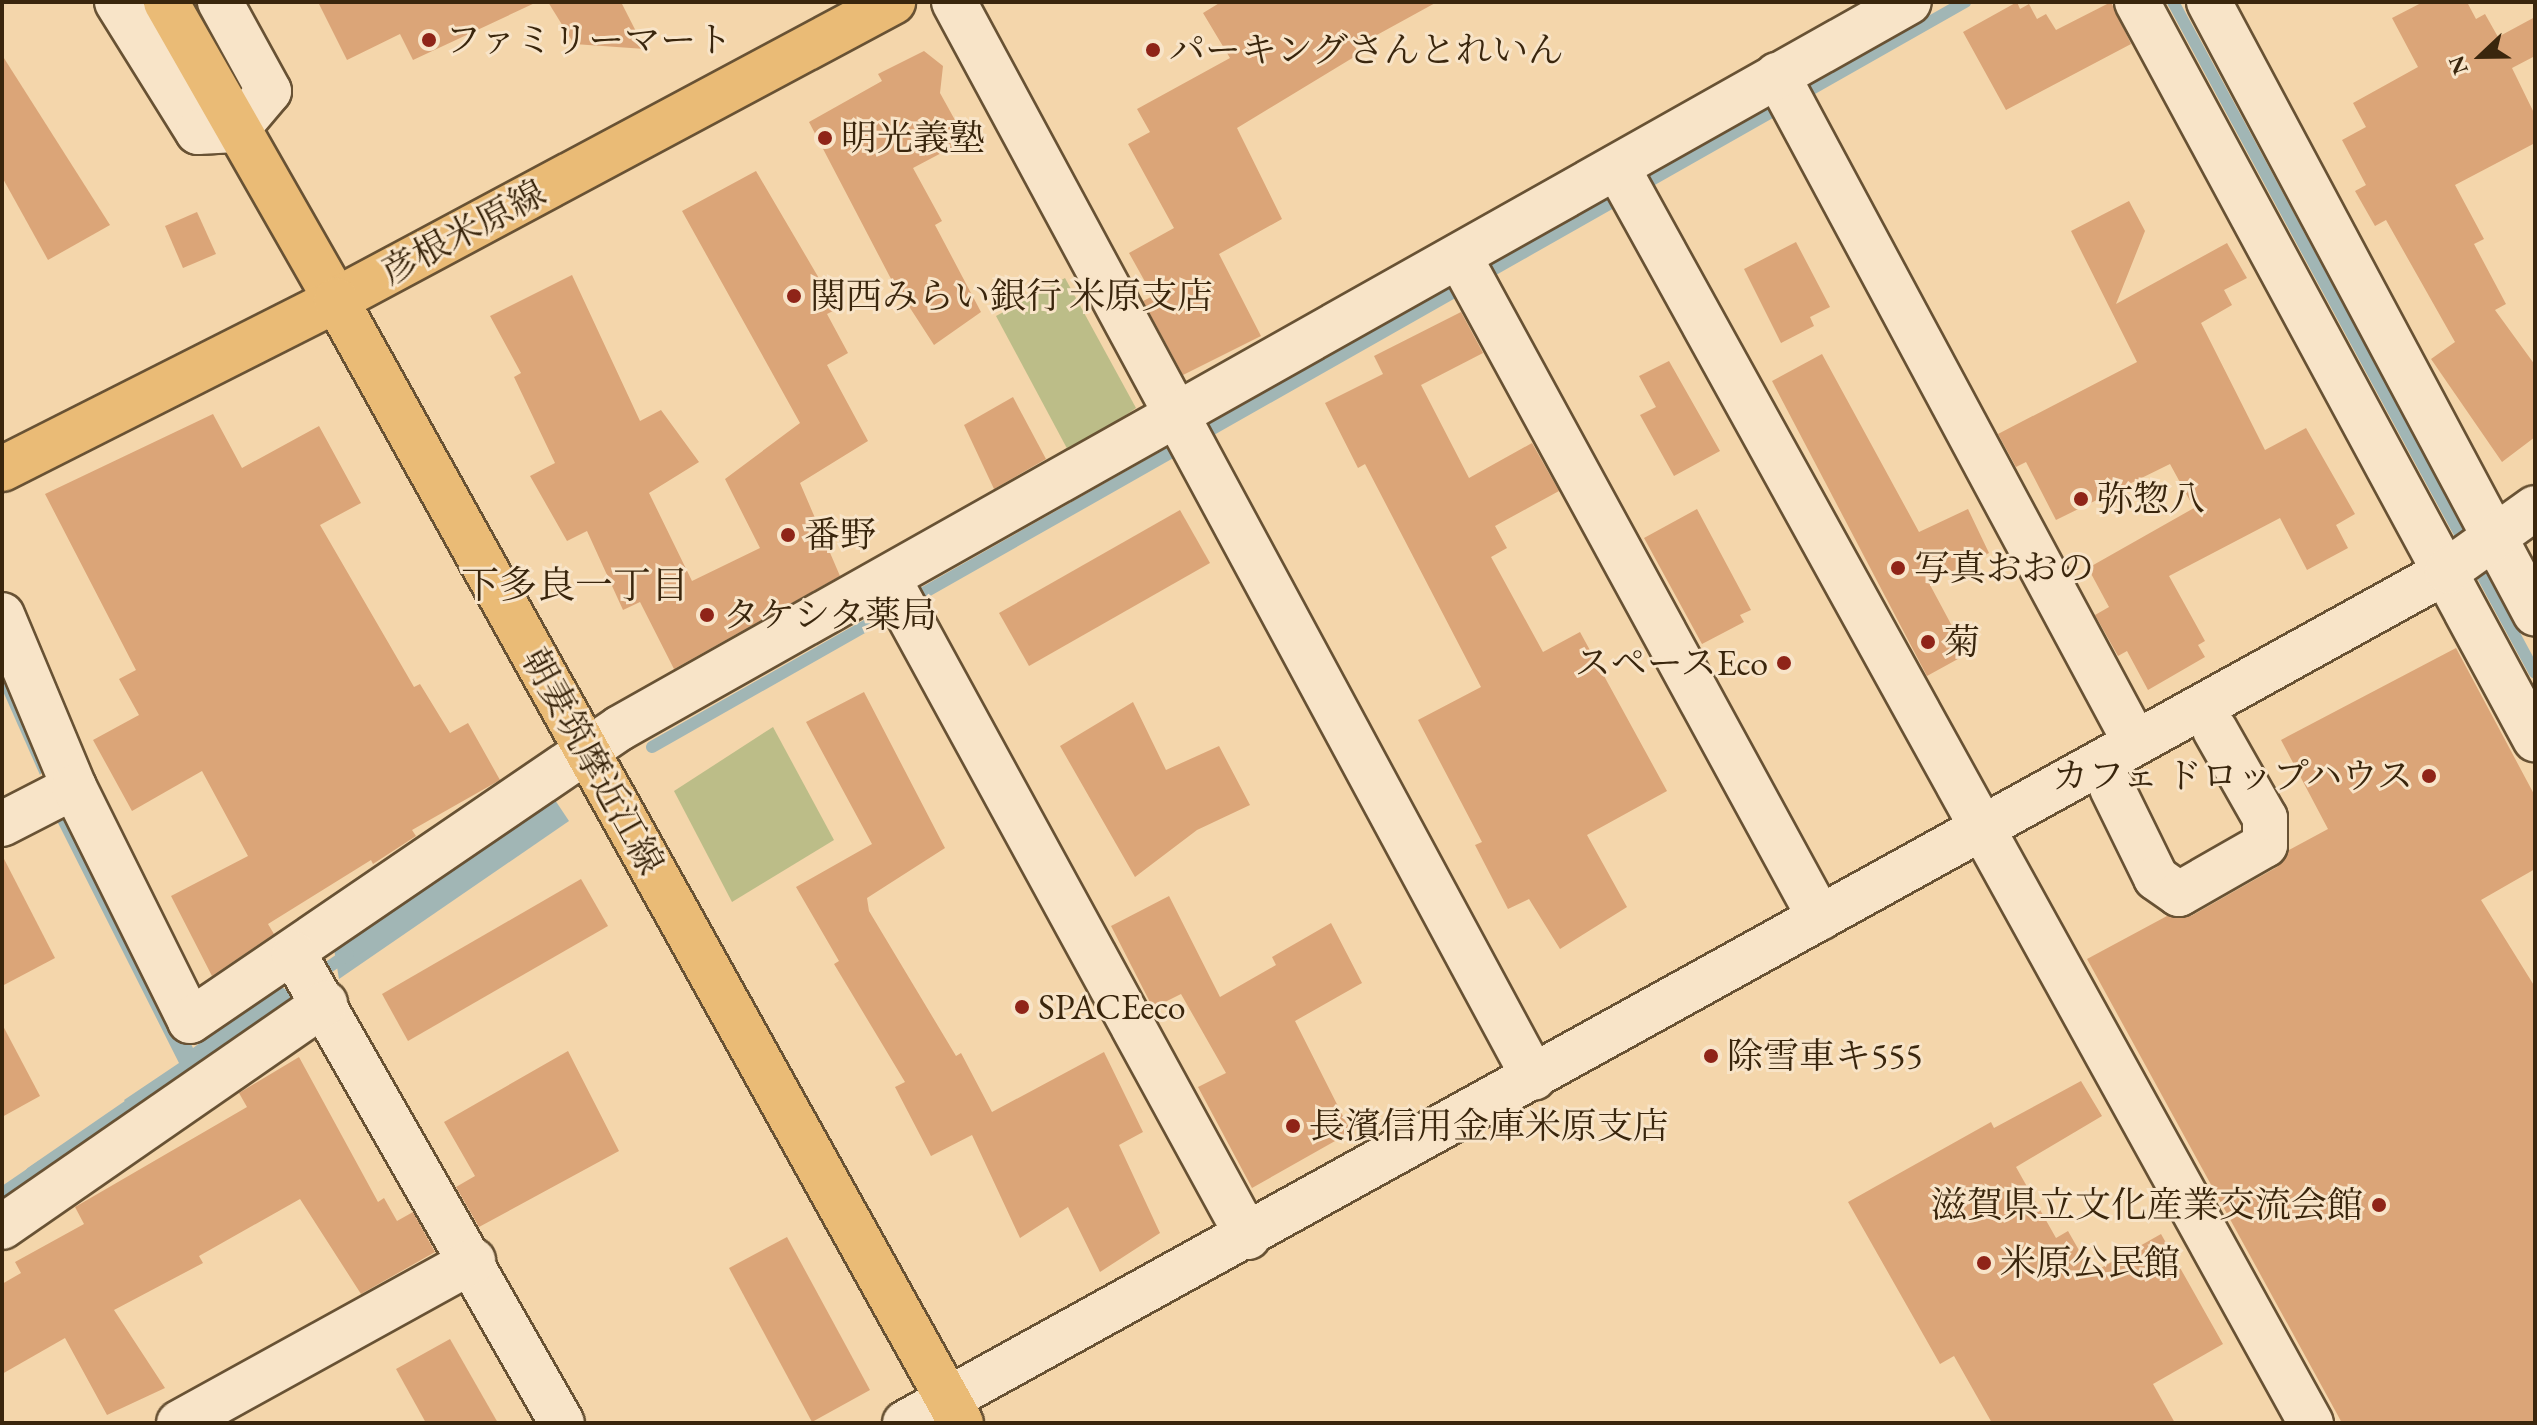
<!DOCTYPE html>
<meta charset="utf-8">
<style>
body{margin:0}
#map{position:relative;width:2537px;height:1425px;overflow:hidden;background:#f4d6ab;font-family:"EB Garamond","Noto Serif JP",serif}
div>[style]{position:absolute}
.green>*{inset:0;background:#bcbd88}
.water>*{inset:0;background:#a1b6b5}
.stream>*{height:12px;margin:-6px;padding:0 6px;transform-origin:6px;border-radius:6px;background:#a1b6b5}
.building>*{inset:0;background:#dba578}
.roads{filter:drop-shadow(2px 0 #685234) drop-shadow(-2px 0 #685234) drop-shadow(0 2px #685234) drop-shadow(0 -2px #685234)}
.minor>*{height:44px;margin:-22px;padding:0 22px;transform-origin:22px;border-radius:22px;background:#f8e4c8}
.major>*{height:44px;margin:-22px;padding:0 22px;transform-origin:22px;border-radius:22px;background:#eabb76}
.dots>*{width:22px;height:22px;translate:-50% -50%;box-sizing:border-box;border:4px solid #f8e4c8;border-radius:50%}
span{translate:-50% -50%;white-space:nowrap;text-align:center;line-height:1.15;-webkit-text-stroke:6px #f8e4c8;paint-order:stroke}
.poi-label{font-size:36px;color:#3a260d}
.left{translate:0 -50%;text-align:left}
.right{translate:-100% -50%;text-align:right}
.street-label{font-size:36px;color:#3a260d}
.neighbourhood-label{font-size:38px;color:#3a260d}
.frame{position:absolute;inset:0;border:4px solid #3a260d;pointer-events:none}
.north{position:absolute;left:2441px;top:16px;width:80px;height:80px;-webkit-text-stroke:6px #f8e4c8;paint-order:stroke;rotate:248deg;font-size:22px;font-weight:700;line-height:32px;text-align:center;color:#3a260d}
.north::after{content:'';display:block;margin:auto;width:28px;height:36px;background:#3a260d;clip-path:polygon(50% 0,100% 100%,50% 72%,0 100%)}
</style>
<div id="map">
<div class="green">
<div style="clip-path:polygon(1065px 278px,1136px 408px,1070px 454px,996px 316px)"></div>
<div style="clip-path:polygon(773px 727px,834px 840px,732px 902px,674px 791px)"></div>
</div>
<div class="water">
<div style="clip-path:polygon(2px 647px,51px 758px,40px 775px,2px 689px)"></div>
<div style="clip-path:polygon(555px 800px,569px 821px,339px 979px,334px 949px)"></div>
<div style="clip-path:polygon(56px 819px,81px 820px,193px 1048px,279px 986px,307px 1000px,135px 1117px,124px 1100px,179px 1063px)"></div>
<div style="clip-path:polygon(40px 1160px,50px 1174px,2px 1207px,2px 1186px)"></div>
</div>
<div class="stream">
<div style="left:2173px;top:2px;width:762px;rotate:61.65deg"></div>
<div style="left:652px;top:747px;width:1510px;rotate:-29.57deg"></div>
<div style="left:314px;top:977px;width:41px;rotate:-34.1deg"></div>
<div style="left:31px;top:1173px;width:134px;rotate:-34.6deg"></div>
</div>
<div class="building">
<div style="clip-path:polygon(318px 2px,537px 2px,413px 60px,400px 34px,347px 60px)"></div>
<div style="clip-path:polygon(548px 2px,621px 2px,645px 49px,574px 44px)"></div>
<div style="clip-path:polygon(1221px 2px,1437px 2px,1355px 47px,1359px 54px,1237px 128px,1282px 219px,1219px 254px,1261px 336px,1183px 375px,1143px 301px,1153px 296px,1129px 253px,1174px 228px,1128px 144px,1150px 132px,1137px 109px,1230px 58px,1203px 13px)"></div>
<div style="clip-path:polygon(2017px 2px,2020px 9px,2029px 4px,2037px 19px,2046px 14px,2056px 30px,2111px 2px,2131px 44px,2006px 110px,1963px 32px)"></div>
<div style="clip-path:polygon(2423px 2px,2467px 2px,2476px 19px,2485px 14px,2498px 37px,2535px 17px,2535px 56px,2512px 68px,2535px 115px,2535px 143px,2455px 185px,2484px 239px,2474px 244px,2506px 304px,2495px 310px,2535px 365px,2535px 437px,2502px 462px,2431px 359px,2455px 342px,2386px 220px,2375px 226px,2355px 191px,2366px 185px,2342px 140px,2366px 127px,2353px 103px,2418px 67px,2392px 18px)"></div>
<div style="clip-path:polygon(924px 51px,943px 66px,940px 93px,966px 140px,913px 168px,942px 221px,935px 225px,981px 312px,934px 345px,890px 277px,809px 122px,882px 81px,878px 74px)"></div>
<div style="clip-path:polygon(2px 55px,110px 225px,48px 260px,2px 177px)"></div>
<div style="clip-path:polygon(756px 171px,837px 309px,827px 314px,848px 353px,827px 365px,868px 441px,800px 483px,840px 576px,674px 669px,640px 602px,623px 610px,587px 531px,567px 541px,530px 476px,555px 463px,514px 377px,521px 373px,490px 316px,572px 275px,640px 421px,661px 410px,699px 462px,649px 493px,692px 581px,760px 548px,725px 479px,800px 423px,682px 211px)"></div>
<div style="clip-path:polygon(2129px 201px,2145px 231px,2116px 304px,2227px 243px,2247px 278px,2224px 290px,2232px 305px,2201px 323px,2265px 450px,2306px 428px,2355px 514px,2336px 525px,2348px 548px,2307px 570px,2280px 518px,2169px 576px,2205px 641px,2198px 645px,2205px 657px,2148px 690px,2127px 651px,2118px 656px,2095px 615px,2109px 607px,2088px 568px,2194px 508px,2170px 464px,2056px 520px,2026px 462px,2016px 467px,1998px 434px,2137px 362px,2071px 231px)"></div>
<div style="clip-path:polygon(197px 212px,216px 254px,183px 268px,165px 226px)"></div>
<div style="clip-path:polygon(1796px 242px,1830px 307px,1810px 317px,1814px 326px,1781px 343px,1744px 269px)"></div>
<div style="clip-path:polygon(1461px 312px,1483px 353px,1421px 385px,1469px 478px,1532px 443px,1559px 491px,1495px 526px,1507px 548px,1491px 557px,1543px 652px,1580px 632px,1667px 791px,1587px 835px,1627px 907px,1560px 949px,1529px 899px,1508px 909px,1475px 845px,1482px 842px,1418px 720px,1481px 687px,1365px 464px,1358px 468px,1325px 403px,1383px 374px,1374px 356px)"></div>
<div style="clip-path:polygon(1822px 354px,1919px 532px,1968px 509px,1989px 553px,1929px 583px,1967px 654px,1927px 676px,1772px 381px)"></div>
<div style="clip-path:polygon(1669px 361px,1720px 451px,1674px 476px,1640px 415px,1656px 407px,1639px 376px)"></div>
<div style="clip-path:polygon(1013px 397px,1046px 459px,994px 489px,964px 425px)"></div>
<div style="clip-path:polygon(213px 414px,242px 468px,319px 426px,361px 503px,320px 525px,414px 687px,420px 684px,450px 733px,468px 723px,500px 780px,412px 830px,416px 836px,373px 864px,371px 860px,268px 924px,274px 934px,212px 976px,171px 896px,248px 856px,202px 771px,132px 811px,93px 740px,139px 715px,119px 679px,136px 670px,45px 494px)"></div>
<div style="clip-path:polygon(1697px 509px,1751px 610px,1740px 615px,1744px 622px,1702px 644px,1644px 538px)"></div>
<div style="clip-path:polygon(1180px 510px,1210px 563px,1029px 666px,999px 613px)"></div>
<div style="clip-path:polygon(2456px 648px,2535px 796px,2535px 869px,2481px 900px,2535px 987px,2535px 1423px,2342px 1423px,2087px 959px,2167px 916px,2191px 916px,2277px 867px,2289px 850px,2328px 829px,2281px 740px)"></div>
<div style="clip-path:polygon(864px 692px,945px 848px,867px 898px,869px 911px,956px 1056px,961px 1053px,992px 1112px,1104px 1052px,1143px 1132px,1119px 1145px,1160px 1233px,1100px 1272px,1068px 1207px,1020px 1238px,972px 1135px,931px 1156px,895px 1087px,905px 1082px,834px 964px,839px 961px,796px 887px,872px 844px,806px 722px)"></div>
<div style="clip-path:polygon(1133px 702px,1166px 770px,1219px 746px,1250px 805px,1197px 830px,1135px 877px,1060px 746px)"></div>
<div style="clip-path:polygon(2px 855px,55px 958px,2px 986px)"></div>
<div style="clip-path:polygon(581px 879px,608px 926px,408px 1041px,382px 994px)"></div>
<div style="clip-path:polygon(1169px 896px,1220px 997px,1276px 965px,1272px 957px,1331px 923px,1362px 983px,1295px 1021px,1351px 1132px,1252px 1188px,1198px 1087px,1226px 1073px,1181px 994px,1153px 1008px,1111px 926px)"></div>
<div style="clip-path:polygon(2px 1024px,40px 1096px,2px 1117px)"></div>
<div style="clip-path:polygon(568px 1051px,619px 1151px,479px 1227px,456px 1187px,475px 1176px,444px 1122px)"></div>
<div style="clip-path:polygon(299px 1057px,378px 1202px,384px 1198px,397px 1221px,413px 1212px,435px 1252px,361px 1294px,300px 1199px,199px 1256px,203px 1263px,114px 1310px,165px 1388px,107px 1415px,65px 1338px,2px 1374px,2px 1284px,21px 1273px,15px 1262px,84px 1224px,75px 1207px,247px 1107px,239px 1093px)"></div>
<div style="clip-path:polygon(2081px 1081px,2102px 1116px,2016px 1167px,2056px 1238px,2068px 1231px,2092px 1273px,2161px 1234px,2223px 1344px,2153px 1384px,2175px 1423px,1992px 1423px,1954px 1356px,1940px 1364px,1848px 1202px,1991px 1122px,1994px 1128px)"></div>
<div style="clip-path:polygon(787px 1237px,870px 1390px,812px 1422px,729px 1268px)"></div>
<div style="clip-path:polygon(450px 1339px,498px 1423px,426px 1423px,396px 1369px)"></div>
</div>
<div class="roads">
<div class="minor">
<div style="left:117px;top:2px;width:153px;rotate:58.1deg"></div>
<div style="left:198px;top:132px;width:38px;rotate:-3deg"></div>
<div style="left:236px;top:130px;width:51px;rotate:-49.8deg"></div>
<div style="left:269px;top:91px;width:102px;rotate:-118.8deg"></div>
<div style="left:954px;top:2px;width:1222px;rotate:61.67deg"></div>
<div style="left:2137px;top:2px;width:838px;rotate:61.63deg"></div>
<div style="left:2209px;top:2px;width:693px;rotate:61.92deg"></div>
<div style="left:1777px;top:75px;width:755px;rotate:61.77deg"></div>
<div style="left:1617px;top:167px;width:1435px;rotate:61.08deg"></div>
<div style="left:1459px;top:256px;width:754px;rotate:61.4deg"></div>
<div style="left:888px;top:578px;width:751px;rotate:61.35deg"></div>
<div style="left:2px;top:615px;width:186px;rotate:67.3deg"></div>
<div style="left:74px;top:787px;width:81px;rotate:152.8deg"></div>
<div style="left:74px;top:787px;width:261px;rotate:63.6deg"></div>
<div style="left:190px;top:1021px;width:520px;rotate:-34.27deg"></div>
<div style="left:620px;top:728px;width:1479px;rotate:-29.39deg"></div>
<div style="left:2112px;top:788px;width:100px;rotate:63.9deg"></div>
<div style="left:2156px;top:878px;width:28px;rotate:35deg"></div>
<div style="left:2179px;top:894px;width:99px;rotate:-29.7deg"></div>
<div style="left:2265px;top:845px;width:27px;rotate:-90deg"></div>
<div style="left:2265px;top:818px;width:101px;rotate:-119.6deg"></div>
<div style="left:294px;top:954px;width:540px;rotate:60.26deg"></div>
<div style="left:2px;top:1227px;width:393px;rotate:-34.7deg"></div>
<div style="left:179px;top:1423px;width:336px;rotate:-28.9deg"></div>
<div style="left:905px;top:1423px;width:1762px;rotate:-28.92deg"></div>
<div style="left:2447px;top:571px;width:108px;rotate:-35.6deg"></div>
</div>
<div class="major">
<div style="left:166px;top:2px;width:343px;rotate:60.3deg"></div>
<div style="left:336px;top:300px;width:632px;rotate:-28.15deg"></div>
<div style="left:2px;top:469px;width:374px;rotate:-26.8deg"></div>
<div style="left:336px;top:300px;width:1285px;rotate:60.9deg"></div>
</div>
</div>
<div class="dots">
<div style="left:429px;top:40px;background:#8f2418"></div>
<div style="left:1153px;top:50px;background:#8f2418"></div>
<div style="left:825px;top:138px;background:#8f2418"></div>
<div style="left:794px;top:296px;background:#8f2418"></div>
<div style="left:2081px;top:499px;background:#8f2418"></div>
<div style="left:788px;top:535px;background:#8f2418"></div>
<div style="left:1898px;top:568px;background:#8f2418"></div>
<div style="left:707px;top:615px;background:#8f2418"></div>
<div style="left:1928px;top:642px;background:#8f2418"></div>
<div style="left:1784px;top:663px;background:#8f2418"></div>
<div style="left:2429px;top:776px;background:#8f2418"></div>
<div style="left:1022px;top:1007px;background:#8f2418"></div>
<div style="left:1711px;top:1056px;background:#8f2418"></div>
<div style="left:1293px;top:1126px;background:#8f2418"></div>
<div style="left:2379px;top:1205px;background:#8f2418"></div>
<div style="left:1984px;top:1263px;background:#8f2418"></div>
</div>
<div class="poi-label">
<span class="left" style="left:445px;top:40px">ファミリーマート</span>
<span class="left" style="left:1169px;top:50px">パーキングさんとれいん</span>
<span class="left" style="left:841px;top:138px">明光義塾</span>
<span class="left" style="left:810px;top:296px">関西みらい銀行 米原支店</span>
<span class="left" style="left:2097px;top:499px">弥惣八</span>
<span class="left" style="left:804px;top:535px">番野</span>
<span class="left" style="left:1914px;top:568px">写真おおの</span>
<span class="left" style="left:723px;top:615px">タケシタ薬局</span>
<span class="left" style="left:1944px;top:642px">菊</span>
<span class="right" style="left:1768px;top:663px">スペースEco</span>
<span class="right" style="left:2413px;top:776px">カフェ ドロップハウス</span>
<span class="left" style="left:1038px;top:1007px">SPACEeco</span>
<span class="left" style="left:1727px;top:1056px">除雪車キ555</span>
<span class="left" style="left:1309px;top:1126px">長濱信用金庫米原支店</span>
<span class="right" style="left:2363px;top:1205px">滋賀県立文化産業交流会館</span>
<span class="left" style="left:2000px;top:1263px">米原公民館</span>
</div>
<div class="street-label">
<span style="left:463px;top:232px;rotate:-28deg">彦根米原線</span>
<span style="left:593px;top:761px;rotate:61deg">朝妻筑摩近江線</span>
</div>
<div class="neighbourhood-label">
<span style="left:575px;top:585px">下多良一丁目</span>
</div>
<div class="frame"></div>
<div class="north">N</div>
</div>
